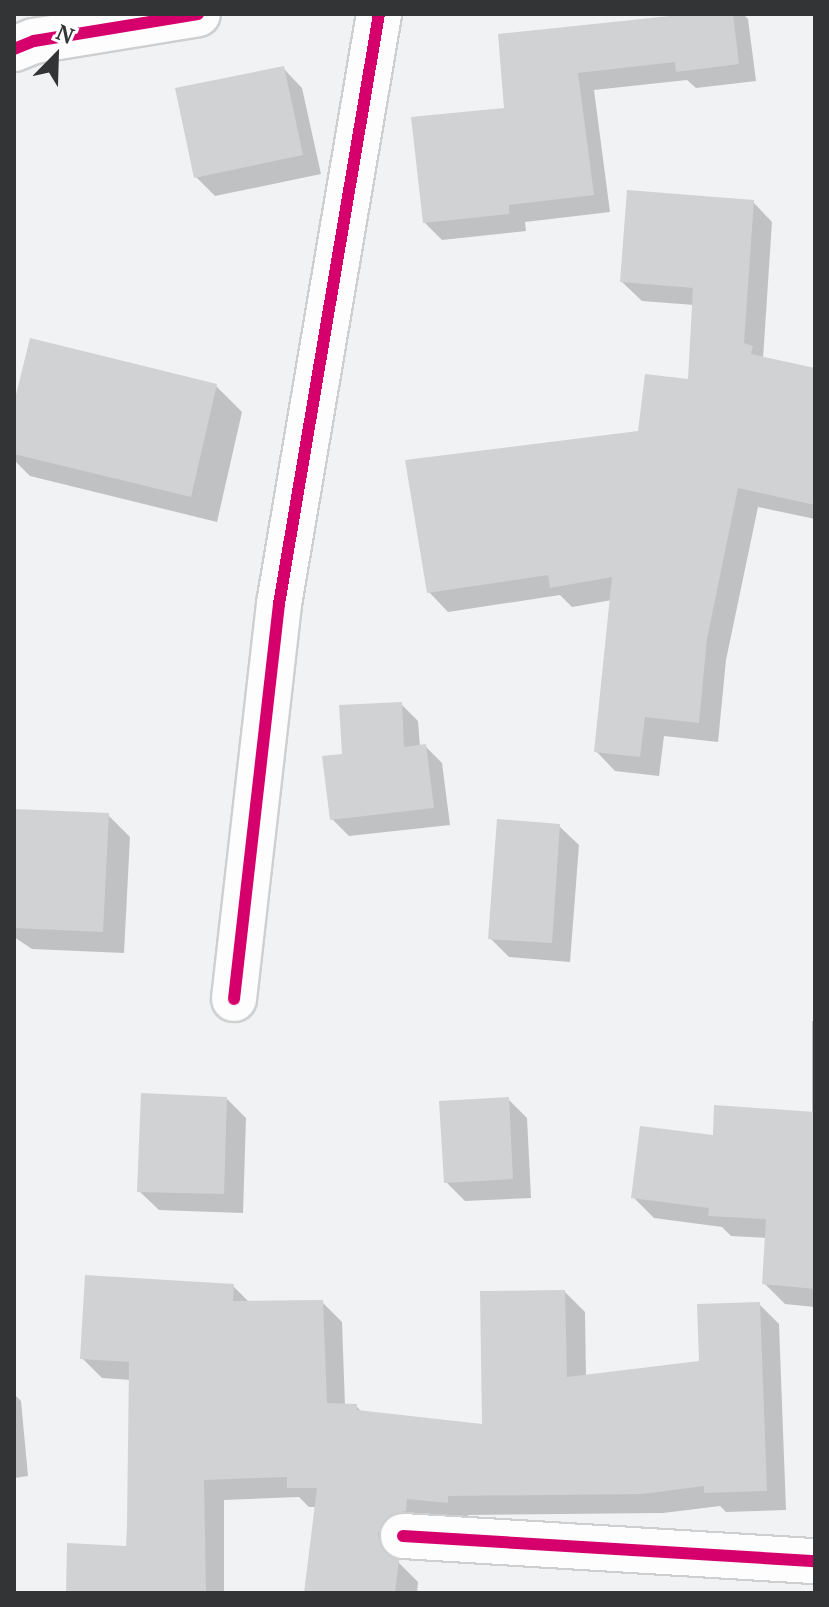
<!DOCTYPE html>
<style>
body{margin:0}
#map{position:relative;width:829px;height:1607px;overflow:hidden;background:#f0f2f4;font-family:"PT Serif",serif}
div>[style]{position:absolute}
.shadow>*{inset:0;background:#0003}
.building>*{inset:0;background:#d0d2d3}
.roads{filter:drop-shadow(2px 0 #cecfd0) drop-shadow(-2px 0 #cecfd0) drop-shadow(0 2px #cecfd0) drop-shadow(0 -2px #cecfd0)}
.minor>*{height:44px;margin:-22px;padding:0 22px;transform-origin:22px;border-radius:22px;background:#fdfdfd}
.cycleway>*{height:12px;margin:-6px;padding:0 6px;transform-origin:6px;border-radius:6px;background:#d6006c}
span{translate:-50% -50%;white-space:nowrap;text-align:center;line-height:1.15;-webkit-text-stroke:8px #fff;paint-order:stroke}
.frame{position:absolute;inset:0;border:16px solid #333435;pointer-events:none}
.north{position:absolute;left:16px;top:16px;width:80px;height:80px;-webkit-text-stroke:6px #fff;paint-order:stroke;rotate:23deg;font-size:22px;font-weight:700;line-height:32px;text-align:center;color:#333435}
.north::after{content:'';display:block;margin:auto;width:28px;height:36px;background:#333435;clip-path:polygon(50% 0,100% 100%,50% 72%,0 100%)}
</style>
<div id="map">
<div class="shadow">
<div style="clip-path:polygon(671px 14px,743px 14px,748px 19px,756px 81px,696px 88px,687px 80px,594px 90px,610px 212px,525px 222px,526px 231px,442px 240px,424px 222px,506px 110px,671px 18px)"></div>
<div style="clip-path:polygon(283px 68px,302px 88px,321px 174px,215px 196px,196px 177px)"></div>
<div style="clip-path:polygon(753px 202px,772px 222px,763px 359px,815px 370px,815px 519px,758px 507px,726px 660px,718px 742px,664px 736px,659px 776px,615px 771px,596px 751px,612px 600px,572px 607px,560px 595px,448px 612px,429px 592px,640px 433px,690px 381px,694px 305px,642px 301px,622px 282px)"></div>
<div style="clip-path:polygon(216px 386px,242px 412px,217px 522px,30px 476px,14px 460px,14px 412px)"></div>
<div style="clip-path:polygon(401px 704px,418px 721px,420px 747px,425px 746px,442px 763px,450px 825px,349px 836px,332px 819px)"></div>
<div style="clip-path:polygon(14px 811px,108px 815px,130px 837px,124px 953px,32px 949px,14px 937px)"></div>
<div style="clip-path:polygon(559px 826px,579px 845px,570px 962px,509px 957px,490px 938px)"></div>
<div style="clip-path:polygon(812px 1021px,815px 1021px,815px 1307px,785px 1304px,764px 1283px,767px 1238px,731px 1236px,722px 1227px,654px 1218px,633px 1197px,715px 1137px,812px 1114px)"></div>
<div style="clip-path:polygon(227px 1099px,246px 1118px,243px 1213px,159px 1210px,139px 1191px)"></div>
<div style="clip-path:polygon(508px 1099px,527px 1118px,531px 1198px,465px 1201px,446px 1182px)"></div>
<div style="clip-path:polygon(233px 1286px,250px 1303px,322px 1302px,342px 1322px,345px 1406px,356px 1406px,363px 1413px,484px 1426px,565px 1292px,585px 1312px,586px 1377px,701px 1363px,759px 1304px,779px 1324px,786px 1510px,726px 1512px,720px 1506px,663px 1513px,468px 1515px,467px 1522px,397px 1555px,399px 1563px,418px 1582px,417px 1593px,306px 1593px,317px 1507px,309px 1507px,299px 1497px,224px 1500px,224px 1593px,68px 1593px,128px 1548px,131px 1380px,102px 1378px,82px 1358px)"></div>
<div style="clip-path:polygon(14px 1394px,21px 1401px,28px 1476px,14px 1478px)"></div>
</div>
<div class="building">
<div style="clip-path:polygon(689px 14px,733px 14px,739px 64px,676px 72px,675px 62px,578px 73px,594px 195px,509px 205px,509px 214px,423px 223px,411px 117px,504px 108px,498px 34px)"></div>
<div style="clip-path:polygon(284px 66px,303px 155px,194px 178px,175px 88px)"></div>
<div style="clip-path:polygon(627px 190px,754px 200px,744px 343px,753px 346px,751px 354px,815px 368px,815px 505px,738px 488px,707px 639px,699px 723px,645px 717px,640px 757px,594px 752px,612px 577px,550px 588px,548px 575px,427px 593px,405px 460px,638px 431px,645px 374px,688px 379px,693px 288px,620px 282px)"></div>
<div style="clip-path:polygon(30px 338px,217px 384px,191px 497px,14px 454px,14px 403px)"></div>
<div style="clip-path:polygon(402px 702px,404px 747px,426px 744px,434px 808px,330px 820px,322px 756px,342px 754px,339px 705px)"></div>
<div style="clip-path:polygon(14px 809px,109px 813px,103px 932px,14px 928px)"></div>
<div style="clip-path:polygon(497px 819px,560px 824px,552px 943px,488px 939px)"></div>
<div style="clip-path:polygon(141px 1093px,227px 1097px,224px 1194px,137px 1192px)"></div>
<div style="clip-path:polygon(509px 1097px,513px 1179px,444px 1183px,439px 1101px)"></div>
<div style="clip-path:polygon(714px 1105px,815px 1112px,815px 1289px,762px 1284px,766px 1219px,708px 1216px,709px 1208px,631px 1198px,640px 1126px,713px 1135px)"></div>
<div style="clip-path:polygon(85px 1275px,234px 1284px,233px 1301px,323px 1300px,327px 1403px,357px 1404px,357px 1410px,482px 1424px,480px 1291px,565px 1290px,567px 1377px,699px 1361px,697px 1304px,760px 1302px,767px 1491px,704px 1493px,704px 1486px,642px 1494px,448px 1496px,448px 1503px,407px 1499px,406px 1511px,391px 1514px,382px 1523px,378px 1534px,381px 1548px,399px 1560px,395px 1593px,304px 1593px,317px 1488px,287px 1488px,287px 1477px,204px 1480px,206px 1593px,66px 1593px,67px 1543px,126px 1546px,127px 1525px,129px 1362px,80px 1359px)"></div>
</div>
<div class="roads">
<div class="minor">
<div style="left:14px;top:49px;width:22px;rotate:-22deg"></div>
<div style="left:34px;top:41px;width:166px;rotate:-9.3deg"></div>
<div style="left:234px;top:999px;width:398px;rotate:-83.5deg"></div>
<div style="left:279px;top:604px;width:598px;rotate:-80.38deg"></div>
<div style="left:403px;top:1536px;width:413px;rotate:3.5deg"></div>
</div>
</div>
<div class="cycleway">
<div style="left:14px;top:49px;width:22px;rotate:-22deg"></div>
<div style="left:34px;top:41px;width:166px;rotate:-9.3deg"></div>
<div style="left:234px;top:999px;width:398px;rotate:-83.5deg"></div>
<div style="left:279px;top:604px;width:598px;rotate:-80.38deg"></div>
<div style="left:403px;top:1536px;width:413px;rotate:3.5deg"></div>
</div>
<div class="frame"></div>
<div class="north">N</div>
</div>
